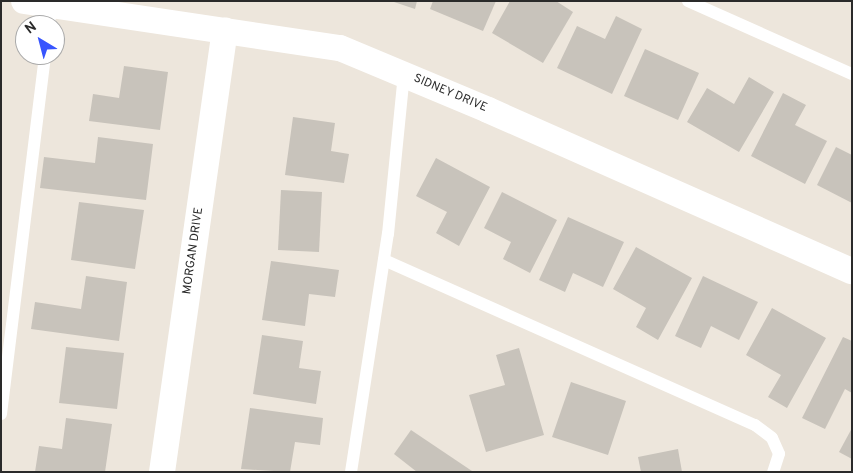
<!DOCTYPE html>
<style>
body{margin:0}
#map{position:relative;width:853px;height:473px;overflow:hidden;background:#ede6dc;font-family:Overpass,sans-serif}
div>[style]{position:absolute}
.building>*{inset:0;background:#c8c3bb}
.service>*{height:12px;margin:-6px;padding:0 6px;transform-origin:6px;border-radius:6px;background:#fff}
.minor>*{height:26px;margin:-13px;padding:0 13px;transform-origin:13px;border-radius:13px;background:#fff}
span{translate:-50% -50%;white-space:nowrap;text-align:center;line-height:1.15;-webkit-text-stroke:5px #fff;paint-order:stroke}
.street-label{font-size:12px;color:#2a2a2a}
.frame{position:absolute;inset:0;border:2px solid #2a2a2a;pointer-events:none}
.north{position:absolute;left:15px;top:15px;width:50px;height:50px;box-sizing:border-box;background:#fff;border:1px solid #aaa;border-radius:50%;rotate:323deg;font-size:14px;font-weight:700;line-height:20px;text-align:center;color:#2a2a2a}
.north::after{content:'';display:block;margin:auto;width:18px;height:22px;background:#3855fe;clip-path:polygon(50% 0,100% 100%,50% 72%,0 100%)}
</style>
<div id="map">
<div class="building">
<div style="clip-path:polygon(391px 1px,417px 1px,415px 9px)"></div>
<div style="clip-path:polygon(433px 1px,496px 1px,483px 31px,430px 9px)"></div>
<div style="clip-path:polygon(510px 1px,556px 1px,573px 12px,543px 63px,492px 33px)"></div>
<div style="clip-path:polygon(616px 16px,642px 29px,612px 94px,557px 68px,577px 26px,605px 39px)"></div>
<div style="clip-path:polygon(645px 49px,699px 73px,678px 120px,624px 96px)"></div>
<div style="clip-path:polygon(124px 66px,168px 72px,160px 130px,89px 121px,93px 94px,119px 98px)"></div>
<div style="clip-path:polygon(749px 77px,774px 92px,739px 152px,687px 122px,707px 88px,734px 104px)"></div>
<div style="clip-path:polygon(783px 93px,806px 105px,795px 125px,827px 141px,805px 184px,751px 156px)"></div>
<div style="clip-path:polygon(293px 117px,335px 123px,331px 151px,349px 154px,344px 183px,285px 175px)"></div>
<div style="clip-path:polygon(98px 137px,153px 144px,146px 200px,40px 188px,44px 157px,95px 163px)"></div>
<div style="clip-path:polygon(836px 147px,852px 155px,852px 203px,817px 185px)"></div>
<div style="clip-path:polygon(436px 158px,490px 187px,459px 246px,436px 233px,447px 212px,416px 196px)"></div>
<div style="clip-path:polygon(281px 190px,322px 192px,319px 252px,278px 250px)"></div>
<div style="clip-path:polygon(502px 192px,557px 220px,530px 273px,503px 259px,511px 242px,484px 228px)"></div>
<div style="clip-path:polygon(79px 202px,144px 210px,135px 269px,71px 260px)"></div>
<div style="clip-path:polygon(568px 217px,624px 242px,603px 287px,573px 273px,565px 292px,539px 280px)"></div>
<div style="clip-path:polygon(636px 247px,692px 278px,658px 340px,636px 327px,646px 308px,613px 289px)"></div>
<div style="clip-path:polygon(271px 261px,339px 270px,335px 297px,309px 294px,305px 326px,262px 320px)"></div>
<div style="clip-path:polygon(86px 276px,127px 282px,119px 341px,31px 329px,35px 302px,81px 309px)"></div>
<div style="clip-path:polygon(703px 276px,758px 302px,739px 340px,711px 326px,701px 348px,675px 336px)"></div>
<div style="clip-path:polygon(772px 308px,826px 338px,787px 408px,768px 397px,781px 375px,746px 355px)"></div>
<div style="clip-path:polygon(262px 335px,303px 341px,299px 368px,321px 371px,316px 404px,253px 394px)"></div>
<div style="clip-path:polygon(843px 337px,852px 341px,852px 393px,845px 389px,825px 429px,802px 418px)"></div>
<div style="clip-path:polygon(66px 347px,124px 353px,117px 409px,59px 403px)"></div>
<div style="clip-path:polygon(519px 348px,544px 435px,486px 452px,469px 395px,505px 385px,496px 355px)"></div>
<div style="clip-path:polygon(571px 382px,626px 401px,608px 455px,552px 437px)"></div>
<div style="clip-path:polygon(250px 408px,323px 418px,320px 445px,295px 442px,290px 472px,241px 469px)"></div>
<div style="clip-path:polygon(66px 418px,112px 424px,105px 472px,35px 472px,39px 446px,62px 449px)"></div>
<div style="clip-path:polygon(852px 428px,852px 459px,839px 452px)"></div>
<div style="clip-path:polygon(411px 430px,472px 471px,471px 472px,417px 472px,394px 454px)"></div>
<div style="clip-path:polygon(678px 449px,682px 472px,641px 472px,638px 457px)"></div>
</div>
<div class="service">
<div style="left:688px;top:1px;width:180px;rotate:24deg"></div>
<div style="left:49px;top:25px;width:20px;rotate:-84deg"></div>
<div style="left:384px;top:260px;width:406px;rotate:24deg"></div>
<div style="left:755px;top:425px;width:21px;rotate:37deg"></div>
<div style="left:772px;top:438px;width:17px;rotate:66deg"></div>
<div style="left:779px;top:454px;width:19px;rotate:108deg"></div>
<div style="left:1px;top:414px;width:362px;rotate:-83deg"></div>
<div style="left:351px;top:472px;width:241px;rotate:-81.2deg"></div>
<div style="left:388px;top:234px;width:160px;rotate:-84.3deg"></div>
</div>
<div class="minor">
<div style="left:24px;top:1px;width:319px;rotate:8.5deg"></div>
<div style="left:340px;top:48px;width:160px;rotate:22.7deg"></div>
<div style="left:488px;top:110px;width:398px;rotate:23.9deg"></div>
<div style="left:162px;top:472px;width:446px;rotate:-81.9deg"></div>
</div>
<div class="street-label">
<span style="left:450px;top:94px;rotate:23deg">SIDNEY DRIVE</span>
<span style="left:194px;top:251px;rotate:-82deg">MORGAN DRIVE</span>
</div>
<div class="frame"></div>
<div class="north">N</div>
</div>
